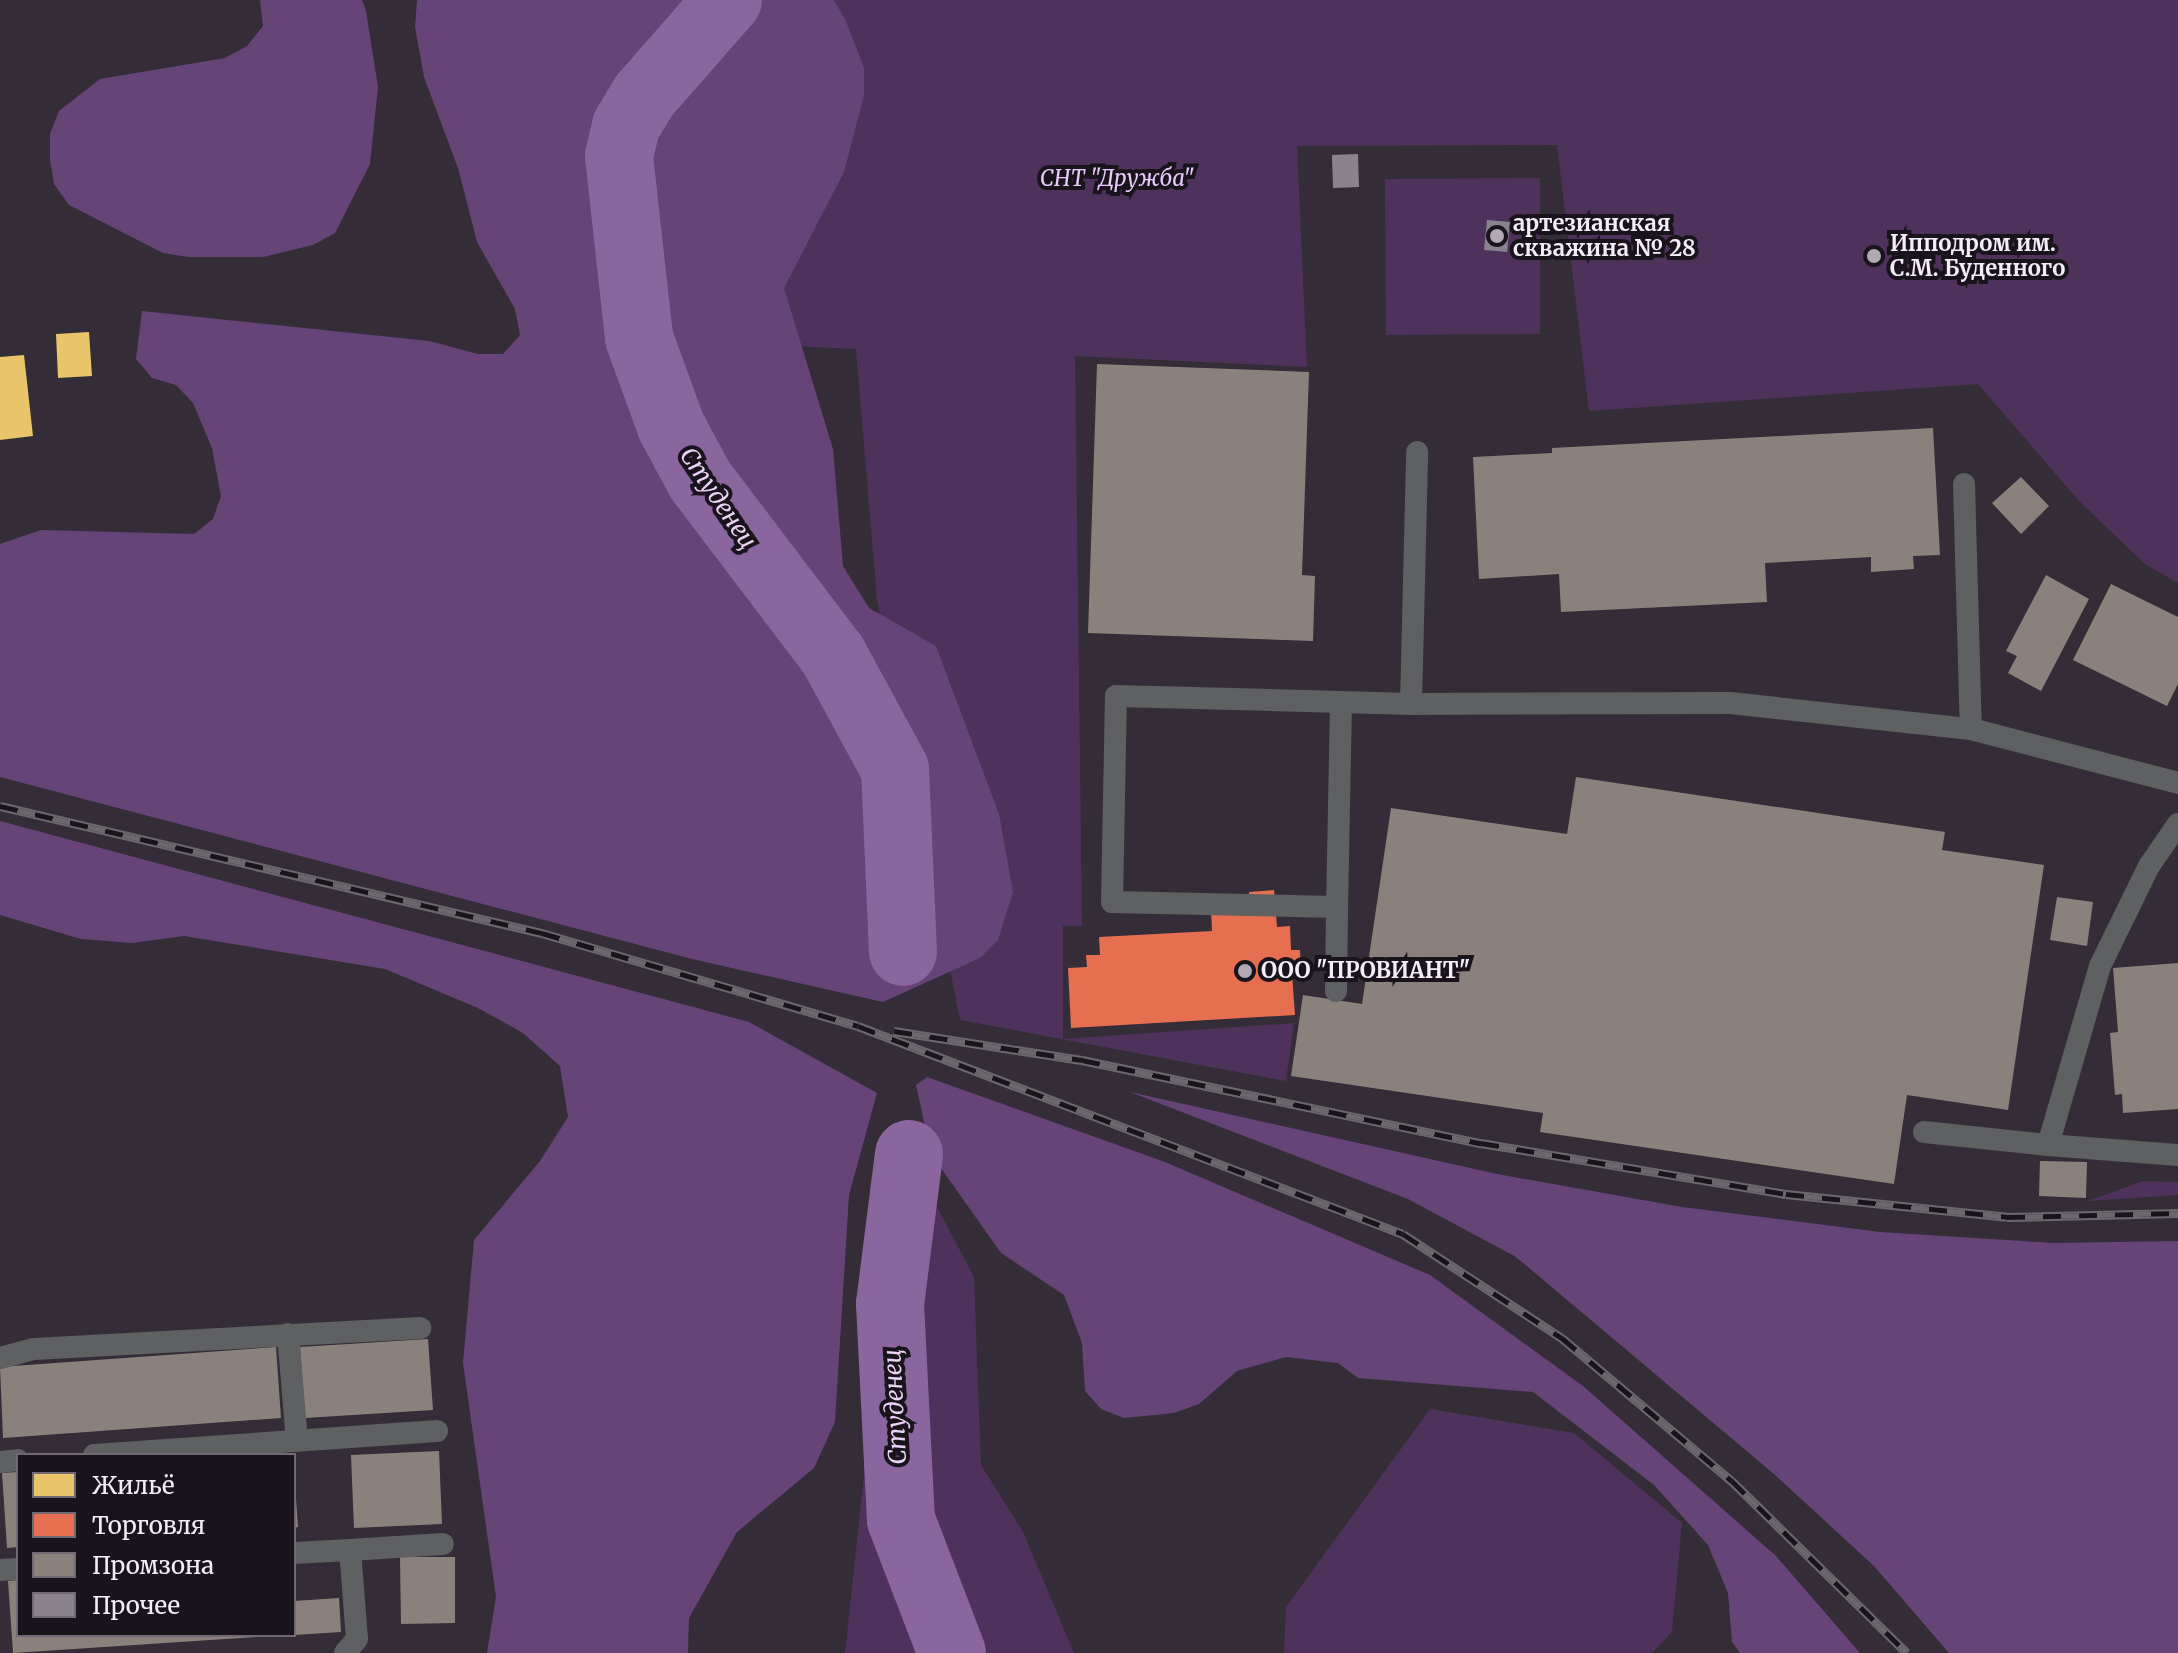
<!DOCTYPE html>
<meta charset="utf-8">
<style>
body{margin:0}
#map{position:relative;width:2178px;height:1653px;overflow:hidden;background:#342d37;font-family:Merriweather,serif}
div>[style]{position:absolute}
.green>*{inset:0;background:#4e325b}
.forest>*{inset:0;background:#647}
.homes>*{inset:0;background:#e9c46a}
.shops>*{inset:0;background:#e76f51}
.industry>*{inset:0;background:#8a817c}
.river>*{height:68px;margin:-34px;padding:0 34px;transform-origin:34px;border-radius:34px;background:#8b669e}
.building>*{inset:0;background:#8a838d}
.service>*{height:22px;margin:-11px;padding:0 11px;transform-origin:11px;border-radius:11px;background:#5e6061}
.rail>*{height:9px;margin-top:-4.5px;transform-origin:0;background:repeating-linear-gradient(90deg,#19141c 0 18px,#6a686d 0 36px);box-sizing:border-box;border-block:2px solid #6a686d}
.dots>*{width:22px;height:22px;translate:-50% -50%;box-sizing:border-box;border:4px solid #19141c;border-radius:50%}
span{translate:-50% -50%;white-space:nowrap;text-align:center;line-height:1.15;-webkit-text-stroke:8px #19141c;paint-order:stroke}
.park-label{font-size:22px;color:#eac9fc;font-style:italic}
.poi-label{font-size:22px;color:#f4ecf8;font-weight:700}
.left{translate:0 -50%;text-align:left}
.water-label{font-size:24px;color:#ead3f5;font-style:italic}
.legend{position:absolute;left:16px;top:1453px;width:280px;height:184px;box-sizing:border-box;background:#19141c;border:2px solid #716a74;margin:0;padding:10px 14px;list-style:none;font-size:24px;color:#f4ecf8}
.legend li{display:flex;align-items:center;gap:16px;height:40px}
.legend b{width:40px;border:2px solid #716a74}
</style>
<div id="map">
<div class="green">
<div style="clip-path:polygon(833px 0,2178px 0,2178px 583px,2145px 564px,2079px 501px,1978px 384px,1589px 411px,1557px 145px,1297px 146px,1307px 367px,1075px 356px,1082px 926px,1063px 926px,1063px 1039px,1294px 1023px,1286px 1081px,960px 1020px,877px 600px,856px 349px,722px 343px)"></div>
<div style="clip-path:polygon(1540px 178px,1540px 334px,1386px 335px,1385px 179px)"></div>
<div style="clip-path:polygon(909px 1154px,974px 1277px,981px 1465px,1023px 1532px,1074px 1653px,845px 1653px,866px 1457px,862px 1267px)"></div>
<div style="clip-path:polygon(2143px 1181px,2178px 1182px,2178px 1195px,2088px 1201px)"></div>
<div style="clip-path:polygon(1430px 1409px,1574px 1433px,1682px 1523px,1672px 1632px,1652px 1653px,1284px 1653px,1286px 1607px)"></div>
</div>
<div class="forest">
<div style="clip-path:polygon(260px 0,362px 0,366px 11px,378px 87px,370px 164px,335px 233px,313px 245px,263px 257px,188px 257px,163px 253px,69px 205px,54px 184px,50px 159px,50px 134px,59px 111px,100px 79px,225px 58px,247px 46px,263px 26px)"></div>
<div style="clip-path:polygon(417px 0,834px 0,845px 19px,864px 68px,864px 95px,844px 172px,784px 288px,833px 449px,843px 566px,869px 608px,936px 646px,999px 814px,1013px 892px,998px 940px,980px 958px,883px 1002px,692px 959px,0 777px,0 544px,41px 530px,194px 534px,213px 519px,221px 496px,212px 448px,193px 403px,176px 385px,152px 378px,136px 359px,142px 311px,429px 341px,478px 354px,503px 354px,520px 335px,515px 309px,477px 242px,458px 168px,424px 77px,415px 27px)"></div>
<div style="clip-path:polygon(0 821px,749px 1022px,877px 1093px,849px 1195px,835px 1422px,814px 1468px,737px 1532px,689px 1618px,688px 1653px,487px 1653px,496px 1597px,463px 1363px,474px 1240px,540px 1161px,568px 1117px,560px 1066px,523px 1033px,478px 1008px,385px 969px,184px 936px,132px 943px,81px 939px,0 915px)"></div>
<div style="clip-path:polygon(927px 1077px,1165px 1162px,1430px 1275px,1583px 1386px,1776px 1556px,1860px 1653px,1740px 1653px,1732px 1642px,1728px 1593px,1708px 1545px,1654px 1485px,1533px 1392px,1358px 1378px,1338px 1363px,1286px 1357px,1237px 1371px,1199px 1404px,1174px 1413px,1124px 1418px,1101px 1409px,1085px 1391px,1082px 1343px,1064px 1295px,1001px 1253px,931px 1154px,916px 1085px)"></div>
<div style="clip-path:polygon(1130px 1092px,1497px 1174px,1682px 1207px,1880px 1232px,2054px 1243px,2178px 1241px,2178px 1653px,1949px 1653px,1874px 1566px,1774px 1474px,1516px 1257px,1408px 1199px)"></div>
</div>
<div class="homes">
<div style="clip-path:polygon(89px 332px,92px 376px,58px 378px,56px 334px)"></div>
<div style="clip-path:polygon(24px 355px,33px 436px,0 440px,0 357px)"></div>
</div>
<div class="shops">
<div style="clip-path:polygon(1274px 890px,1277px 927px,1290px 926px,1291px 950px,1300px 950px,1301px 973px,1292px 974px,1295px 1015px,1071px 1028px,1068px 968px,1087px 967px,1086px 955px,1100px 955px,1099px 937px,1212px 931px,1211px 908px,1250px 907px,1249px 892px)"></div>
</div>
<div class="industry">
<div style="clip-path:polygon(1097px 364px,1309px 372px,1302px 575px,1315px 576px,1313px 641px,1088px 633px)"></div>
<div style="clip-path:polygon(1933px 428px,1940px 555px,1913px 556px,1914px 569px,1871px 572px,1871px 557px,1765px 563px,1767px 602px,1561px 612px,1559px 574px,1479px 579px,1473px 457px,1552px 453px,1552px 448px)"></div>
<div style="clip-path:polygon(2021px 477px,2049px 506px,2021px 534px,1992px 503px)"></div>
<div style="clip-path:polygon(2046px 575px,2089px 599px,2041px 691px,2008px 673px,2017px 656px,2006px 651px)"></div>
<div style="clip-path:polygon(2111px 584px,2178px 617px,2178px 684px,2167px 706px,2073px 660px)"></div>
<div style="clip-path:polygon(1576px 777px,1945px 832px,1942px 850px,2044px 865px,2008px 1110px,1907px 1095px,1894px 1184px,1540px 1132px,1543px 1113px,1291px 1076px,1303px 995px,1362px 1004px,1391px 808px,1567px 834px)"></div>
<div style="clip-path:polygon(2057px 897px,2093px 902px,2087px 946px,2050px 940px)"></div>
<div style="clip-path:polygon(2178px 963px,2178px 1109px,2123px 1113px,2122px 1094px,2115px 1095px,2110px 1033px,2118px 1032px,2113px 968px)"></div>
<div style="clip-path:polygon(2040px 1161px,2087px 1162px,2086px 1198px,2039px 1196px)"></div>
<div style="clip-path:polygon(428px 1339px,433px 1410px,305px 1418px,300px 1347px)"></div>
<div style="clip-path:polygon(276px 1347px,281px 1418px,3px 1438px,0 1367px)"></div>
<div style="clip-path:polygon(439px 1451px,442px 1524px,354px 1528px,351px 1455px)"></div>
<div style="clip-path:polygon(18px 1472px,18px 1547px,7px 1548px,2px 1473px)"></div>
<div style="clip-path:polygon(294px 1499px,296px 1499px,298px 1527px,294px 1528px)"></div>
<div style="clip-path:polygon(400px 1557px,455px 1557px,455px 1623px,401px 1624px)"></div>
<div style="clip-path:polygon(18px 1580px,18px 1635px,257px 1637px,13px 1653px,8px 1581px)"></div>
<div style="clip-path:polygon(339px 1598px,341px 1632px,294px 1635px,294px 1601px)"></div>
</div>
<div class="river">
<div style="left:728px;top:0;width:128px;rotate:131.2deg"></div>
<div style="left:644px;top:96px;width:35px;rotate:121deg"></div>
<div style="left:626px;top:126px;width:31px;rotate:103deg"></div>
<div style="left:619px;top:156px;width:183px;rotate:83.7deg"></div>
<div style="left:639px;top:338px;width:94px;rotate:70deg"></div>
<div style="left:671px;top:426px;width:61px;rotate:61.8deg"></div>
<div style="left:700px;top:480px;width:220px;rotate:52.8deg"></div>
<div style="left:833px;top:655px;width:130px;rotate:61.5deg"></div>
<div style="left:895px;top:769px;width:183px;rotate:87.5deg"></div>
<div style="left:909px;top:1154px;width:151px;rotate:97.2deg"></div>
<div style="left:890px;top:1304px;width:216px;rotate:87.1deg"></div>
<div style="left:901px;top:1520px;width:142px;rotate:69deg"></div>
</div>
<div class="building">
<div style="clip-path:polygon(1358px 154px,1359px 187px,1333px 188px,1332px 155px)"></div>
<div style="clip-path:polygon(1487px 220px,1510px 222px,1507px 252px,1484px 250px)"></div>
</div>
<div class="service">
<div style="left:1964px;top:484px;width:245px;rotate:88.4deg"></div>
<div style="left:1341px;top:702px;width:205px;rotate:91.1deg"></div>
<div style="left:1337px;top:907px;width:225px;rotate:-178.7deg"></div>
<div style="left:1112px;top:902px;width:206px;rotate:-88.9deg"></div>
<div style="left:1116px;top:696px;width:225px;rotate:1.5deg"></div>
<div style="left:1341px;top:702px;width:70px;rotate:1.6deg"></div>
<div style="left:1411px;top:704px;width:319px;rotate:-0.2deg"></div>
<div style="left:1730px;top:703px;width:242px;rotate:6.2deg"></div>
<div style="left:1971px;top:729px;width:214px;rotate:14.6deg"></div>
<div style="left:1411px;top:704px;width:252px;rotate:-88.6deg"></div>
<div style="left:2178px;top:824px;width:51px;rotate:124.6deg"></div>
<div style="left:2149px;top:866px;width:111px;rotate:116.1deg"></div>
<div style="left:2100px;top:966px;width:186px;rotate:106.2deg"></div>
<div style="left:2048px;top:1145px;width:130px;rotate:4.4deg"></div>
<div style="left:1336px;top:991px;width:84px;rotate:-89.3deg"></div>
<div style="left:1924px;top:1132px;width:125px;rotate:6deg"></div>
<div style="left:288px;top:1334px;width:107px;rotate:85.2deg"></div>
<div style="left:0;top:1358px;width:35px;rotate:-15deg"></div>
<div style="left:34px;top:1349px;width:387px;rotate:-3.1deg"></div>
<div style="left:94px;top:1455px;width:344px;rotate:-4deg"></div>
<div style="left:0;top:1462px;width:18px;rotate:-6deg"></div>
<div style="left:350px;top:1550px;width:93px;rotate:-3.7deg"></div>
<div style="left:294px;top:1553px;width:56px;rotate:-3.1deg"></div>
<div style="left:350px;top:1550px;width:89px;rotate:85.5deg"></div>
<div style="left:357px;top:1639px;width:18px;rotate:131deg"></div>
<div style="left:0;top:1570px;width:18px;rotate:-3deg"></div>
</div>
<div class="rail">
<div style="left:0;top:806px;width:557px;rotate:13.19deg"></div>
<div style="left:542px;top:933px;width:329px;rotate:16.4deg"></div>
<div style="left:858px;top:1026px;width:583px;rotate:20.89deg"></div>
<div style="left:1403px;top:1234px;width:190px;rotate:33.2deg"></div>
<div style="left:1562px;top:1338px;width:222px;rotate:40.1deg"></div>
<div style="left:1732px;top:1481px;width:245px;rotate:44.5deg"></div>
<div style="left:894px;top:1031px;width:190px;rotate:8.8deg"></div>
<div style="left:1082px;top:1060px;width:408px;rotate:11.8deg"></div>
<div style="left:1481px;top:1143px;width:309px;rotate:9.5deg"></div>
<div style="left:1786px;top:1194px;width:222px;rotate:5.9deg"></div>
<div style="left:2007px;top:1217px;width:171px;rotate:-1.3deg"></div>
</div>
<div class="dots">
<div style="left:1497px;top:236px;background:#b1a9b4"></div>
<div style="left:1874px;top:256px;background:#b1a9b4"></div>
<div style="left:1245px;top:971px;background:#b1a9b4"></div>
</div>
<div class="park-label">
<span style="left:1117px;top:179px">СНТ "Дружба"</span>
</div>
<div class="poi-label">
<span class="left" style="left:1513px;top:236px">артезианская<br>скважина № 28</span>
<span class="left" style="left:1890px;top:256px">Ипподром им.<br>С.М. Буденного</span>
<span class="left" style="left:1261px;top:971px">ООО "ПРОВИАНТ"</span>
</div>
<div class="water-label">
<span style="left:718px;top:498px;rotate:56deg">Студенец</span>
<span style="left:895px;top:1407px;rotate:-93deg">Студенец</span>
</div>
<ul class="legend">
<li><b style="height:22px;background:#e9c46a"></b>Жильё</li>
<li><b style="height:22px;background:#e76f51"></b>Торговля</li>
<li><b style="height:22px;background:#8a817c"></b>Промзона</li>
<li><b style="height:22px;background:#8a838d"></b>Прочее</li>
</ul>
</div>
